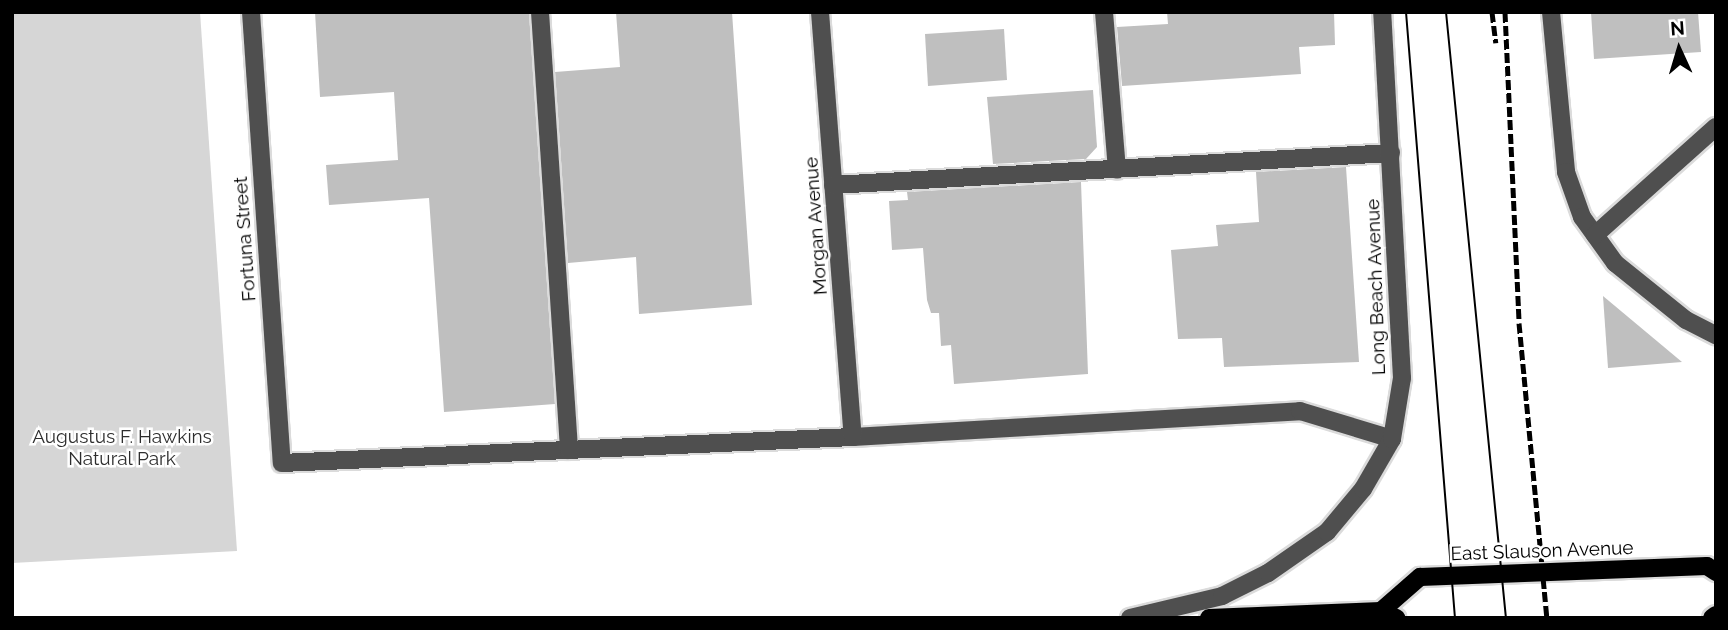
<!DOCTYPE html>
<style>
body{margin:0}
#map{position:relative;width:1728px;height:630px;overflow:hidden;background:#fff;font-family:Raleway,sans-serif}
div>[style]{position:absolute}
.green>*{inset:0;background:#d6d6d6}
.building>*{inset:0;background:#bfbfbf}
.roads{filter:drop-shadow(2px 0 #dbdbdb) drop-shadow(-2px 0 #dbdbdb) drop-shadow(0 2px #dbdbdb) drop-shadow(0 -2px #dbdbdb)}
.minor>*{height:18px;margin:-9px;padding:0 9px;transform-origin:9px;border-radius:9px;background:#4f4f4f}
.major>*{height:18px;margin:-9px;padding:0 9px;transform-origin:9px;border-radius:9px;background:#000}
.tram>*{height:2px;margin:-1px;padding:0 1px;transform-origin:1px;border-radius:1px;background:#000}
.rail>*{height:5px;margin-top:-2.5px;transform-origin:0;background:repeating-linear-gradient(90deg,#000 0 10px,transparent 0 13.5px)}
span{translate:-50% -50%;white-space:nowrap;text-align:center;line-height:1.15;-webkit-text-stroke:5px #fff;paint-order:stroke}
.street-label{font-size:19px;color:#000}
.park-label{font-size:19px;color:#2d2d2d}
.frame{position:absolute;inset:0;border:14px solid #000;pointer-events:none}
.north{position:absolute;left:1644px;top:14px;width:70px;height:70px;-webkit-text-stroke:5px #fff;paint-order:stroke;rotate:356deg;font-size:19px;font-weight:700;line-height:28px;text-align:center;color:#000}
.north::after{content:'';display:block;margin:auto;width:24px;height:32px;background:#000;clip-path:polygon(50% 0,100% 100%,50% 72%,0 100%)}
</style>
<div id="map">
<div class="green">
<div style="clip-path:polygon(12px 12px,200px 12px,237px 551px,12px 563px)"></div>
</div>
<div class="building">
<div style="clip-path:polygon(315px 12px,529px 12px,555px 404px,444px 412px,429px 198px,329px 205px,326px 165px,398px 160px,394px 92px,320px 97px)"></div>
<div style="clip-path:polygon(616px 12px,732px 12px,752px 305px,639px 314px,636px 257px,568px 263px,555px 72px,620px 67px)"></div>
<div style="clip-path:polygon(1167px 12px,1334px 12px,1335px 45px,1299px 47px,1301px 74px,1122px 86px,1117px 27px,1168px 24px)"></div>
<div style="clip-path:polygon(1591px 12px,1698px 12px,1701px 52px,1594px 59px)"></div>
<div style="clip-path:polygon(1004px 29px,1007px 80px,928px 86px,925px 34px)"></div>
<div style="clip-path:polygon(1093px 90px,1097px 147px,1086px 159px,993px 164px,987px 97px)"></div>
<div style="clip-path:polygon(1346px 167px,1359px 362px,1224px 367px,1222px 338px,1178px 339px,1171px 250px,1218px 246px,1216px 225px,1259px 222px,1256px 172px)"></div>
<div style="clip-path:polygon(1081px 182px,1088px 374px,954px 384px,951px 345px,941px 346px,939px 313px,931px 313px,927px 300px,923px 248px,892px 250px,889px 201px,908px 200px,907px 192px)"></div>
<div style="clip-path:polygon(1603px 296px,1682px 362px,1608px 368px)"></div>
</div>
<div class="roads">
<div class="minor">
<div style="left:251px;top:12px;width:452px;rotate:86.1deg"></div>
<div style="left:282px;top:463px;width:572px;rotate:-2.61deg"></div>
<div style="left:853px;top:437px;width:448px;rotate:-3.3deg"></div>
<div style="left:1300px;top:411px;width:96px;rotate:16.9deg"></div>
<div style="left:540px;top:12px;width:439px;rotate:86.2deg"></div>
<div style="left:820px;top:12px;width:426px;rotate:85.6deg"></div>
<div style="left:1104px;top:12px;width:158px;rotate:85.3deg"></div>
<div style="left:1551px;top:12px;width:161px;rotate:84.6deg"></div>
<div style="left:1566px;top:172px;width:48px;rotate:70.4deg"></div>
<div style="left:1582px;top:217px;width:57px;rotate:54.3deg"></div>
<div style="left:1615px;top:263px;width:91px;rotate:38.8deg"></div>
<div style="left:1686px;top:320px;width:34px;rotate:27deg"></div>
<div style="left:833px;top:185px;width:559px;rotate:-3.28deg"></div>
<div style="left:1595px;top:235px;width:162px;rotate:-41.8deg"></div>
<div style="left:1130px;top:618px;width:95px;rotate:-13.4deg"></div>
<div style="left:1222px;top:596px;width:51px;rotate:-26.6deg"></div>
<div style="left:1268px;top:573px;width:72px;rotate:-34.8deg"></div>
<div style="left:1327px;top:532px;width:56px;rotate:-50.1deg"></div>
<div style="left:1363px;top:489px;width:58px;rotate:-59.9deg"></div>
<div style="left:1392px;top:439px;width:62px;rotate:-80.7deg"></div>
<div style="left:1402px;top:378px;width:367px;rotate:-93.1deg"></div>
</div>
<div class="major">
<div style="left:1381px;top:611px;width:52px;rotate:-41.1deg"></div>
<div style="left:1420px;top:577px;width:287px;rotate:-2.2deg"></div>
<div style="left:1707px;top:566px;width:11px;rotate:34deg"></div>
<div style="left:1209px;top:618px;width:172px;rotate:-2.3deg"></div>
<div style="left:1381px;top:611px;width:17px;rotate:25deg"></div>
<div style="left:1712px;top:618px;width:5px;rotate:-37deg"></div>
</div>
</div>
<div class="tram">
<div style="left:1406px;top:12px;width:608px;rotate:85.38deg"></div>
<div style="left:1446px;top:12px;width:609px;rotate:84.35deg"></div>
</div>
<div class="rail">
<div style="left:1492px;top:12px;width:31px;rotate:83deg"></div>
<div style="left:1505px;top:12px;width:311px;rotate:87.4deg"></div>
<div style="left:1519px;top:323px;width:296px;rotate:84.6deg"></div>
</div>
<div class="street-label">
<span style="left:816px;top:226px;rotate:-94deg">Morgan Avenue</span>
<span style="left:245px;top:239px;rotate:-94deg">Fortuna Street</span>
<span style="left:1376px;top:287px;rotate:-92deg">Long Beach Avenue</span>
<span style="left:1542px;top:551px;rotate:-2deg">East Slauson Avenue</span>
</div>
<div class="park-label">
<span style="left:122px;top:448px">Augustus F. Hawkins<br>Natural Park</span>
</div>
<div class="frame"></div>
<div class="north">N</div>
</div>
